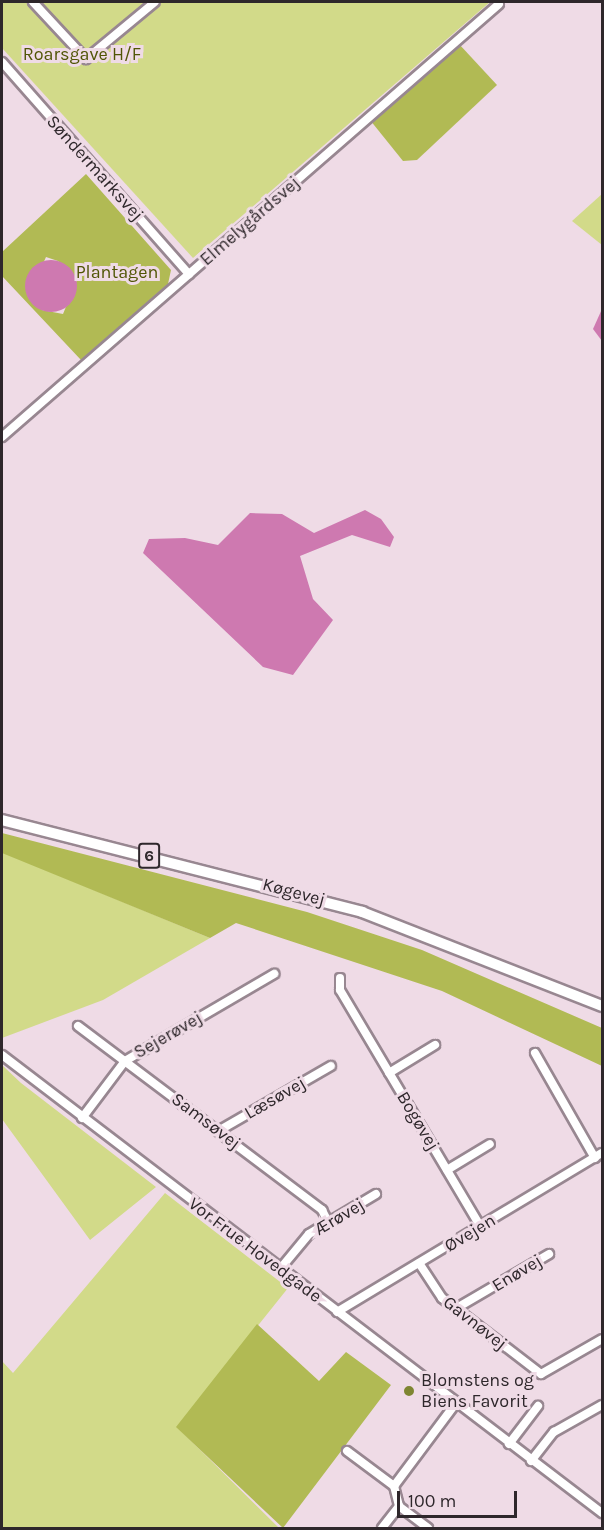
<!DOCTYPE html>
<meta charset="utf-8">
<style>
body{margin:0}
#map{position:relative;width:604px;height:1530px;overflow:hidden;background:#efdbe6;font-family:Karla,sans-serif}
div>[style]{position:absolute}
.green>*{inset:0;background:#d2da89}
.forest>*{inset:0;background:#b1ba54}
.water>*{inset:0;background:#ce79b0}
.round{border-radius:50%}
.roads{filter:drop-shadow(2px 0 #988791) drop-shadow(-2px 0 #988791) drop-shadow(0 2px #988791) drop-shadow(0 -2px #988791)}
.minor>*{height:8px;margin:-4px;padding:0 4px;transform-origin:4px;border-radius:4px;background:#fff}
.major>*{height:10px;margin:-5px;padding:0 5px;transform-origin:5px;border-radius:5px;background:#fff}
.dots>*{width:16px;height:16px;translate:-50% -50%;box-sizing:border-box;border:3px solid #efdbe6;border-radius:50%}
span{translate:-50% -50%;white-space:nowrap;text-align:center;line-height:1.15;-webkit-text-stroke:6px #efdbe6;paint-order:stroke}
.shield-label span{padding:2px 4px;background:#efdbe6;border:2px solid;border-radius:4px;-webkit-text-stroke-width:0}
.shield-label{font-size:16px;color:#2e272b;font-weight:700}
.park-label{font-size:18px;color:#505505}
.street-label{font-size:18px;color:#2e272b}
.poi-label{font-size:18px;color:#2e272b}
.left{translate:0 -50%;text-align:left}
.frame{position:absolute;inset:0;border:3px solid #2e272b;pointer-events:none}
.scale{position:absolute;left:397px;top:1491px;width:120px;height:27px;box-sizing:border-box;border:3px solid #2e272b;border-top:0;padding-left:8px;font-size:18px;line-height:21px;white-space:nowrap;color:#2e272b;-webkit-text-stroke:4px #efdbe6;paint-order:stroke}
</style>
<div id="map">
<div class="green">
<div style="clip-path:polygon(2px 2px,490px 2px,193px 258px,2px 48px)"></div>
<div style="clip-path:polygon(602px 194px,602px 245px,572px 221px)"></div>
<div style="clip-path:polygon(2px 852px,210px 938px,103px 1000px,2px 1038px)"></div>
<div style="clip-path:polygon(2px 1065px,21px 1083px,156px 1187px,90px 1240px,2px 1119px)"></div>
<div style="clip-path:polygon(165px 1193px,288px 1288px,177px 1427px,279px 1528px,2px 1528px,2px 1361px,13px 1373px)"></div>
</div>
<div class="forest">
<div style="clip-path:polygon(459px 44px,497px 85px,417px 160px,403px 161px,370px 120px)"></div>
<div style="clip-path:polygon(evenodd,86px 174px,171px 270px,168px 284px,81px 360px,2px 276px,2px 252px,86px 174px,46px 257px,58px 261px,77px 280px,63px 314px,42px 310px,29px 295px,46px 257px)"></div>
<div style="clip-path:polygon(2px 833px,307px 912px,422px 950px,602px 1028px,602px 1066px,442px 991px,236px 923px,210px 938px,2px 853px)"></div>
<div style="clip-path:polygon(257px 1324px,319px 1381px,346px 1352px,391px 1385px,283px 1528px,176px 1427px)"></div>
</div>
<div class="water">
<div class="round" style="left:25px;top:260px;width:52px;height:52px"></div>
<div style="clip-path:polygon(602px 309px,602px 341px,593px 329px)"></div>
<div style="clip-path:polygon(365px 510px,381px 519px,394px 537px,390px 547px,352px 535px,300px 556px,313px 599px,333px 620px,293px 675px,263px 667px,143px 553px,149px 539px,185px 538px,218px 545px,250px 513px,282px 514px,314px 533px)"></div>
</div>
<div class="roads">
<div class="minor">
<div style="left:33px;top:2px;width:78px;rotate:47.1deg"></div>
<div style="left:86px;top:59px;width:89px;rotate:-39.6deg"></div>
<div style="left:2px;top:62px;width:283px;rotate:48.6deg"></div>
<div style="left:2px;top:437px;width:659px;rotate:-41.06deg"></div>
<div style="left:340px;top:978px;width:12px;rotate:90deg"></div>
<div style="left:340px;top:990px;width:274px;rotate:59.3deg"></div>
<div style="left:78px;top:1026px;width:306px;rotate:37deg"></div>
<div style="left:322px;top:1210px;width:13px;rotate:63deg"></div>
<div style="left:535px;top:1053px;width:121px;rotate:60.3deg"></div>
<div style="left:2px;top:1055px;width:755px;rotate:37.36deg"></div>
<div style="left:389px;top:1073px;width:54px;rotate:-31.3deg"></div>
<div style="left:82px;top:1118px;width:71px;rotate:-53deg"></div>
<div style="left:125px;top:1061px;width:173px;rotate:-30.3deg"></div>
<div style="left:220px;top:1130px;width:128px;rotate:-30deg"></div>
<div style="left:447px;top:1170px;width:50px;rotate:-31.2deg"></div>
<div style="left:419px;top:1263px;width:42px;rotate:56.7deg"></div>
<div style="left:442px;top:1298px;width:125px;rotate:37.5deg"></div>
<div style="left:541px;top:1374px;width:70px;rotate:-29.8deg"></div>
<div style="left:280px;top:1269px;width:45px;rotate:-50.4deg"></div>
<div style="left:309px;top:1234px;width:78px;rotate:-30.8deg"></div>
<div style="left:455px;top:1309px;width:109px;rotate:-30.3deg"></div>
<div style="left:337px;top:1312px;width:309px;rotate:-31deg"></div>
<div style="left:509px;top:1444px;width:48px;rotate:-52.7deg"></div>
<div style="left:347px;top:1451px;width:59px;rotate:36.7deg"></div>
<div style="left:531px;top:1461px;width:37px;rotate:-52deg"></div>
<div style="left:554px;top:1432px;width:55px;rotate:-29.4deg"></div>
<div style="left:382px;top:1528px;width:28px;rotate:-52deg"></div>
<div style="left:428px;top:1528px;width:36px;rotate:-143deg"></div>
<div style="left:399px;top:1506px;width:21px;rotate:-104deg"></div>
<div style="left:394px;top:1486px;width:104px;rotate:-53.2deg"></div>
</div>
<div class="major">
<div style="left:2px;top:820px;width:372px;rotate:14.3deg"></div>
<div style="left:362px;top:912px;width:258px;rotate:21.4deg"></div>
</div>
</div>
<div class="dots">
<div style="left:409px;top:1391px;background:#7e8531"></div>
</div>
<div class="shield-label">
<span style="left:149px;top:856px">6</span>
</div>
<div class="park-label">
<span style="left:82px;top:54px">Roarsgave H/F</span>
<span style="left:117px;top:272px">Plantagen</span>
</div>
<div class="street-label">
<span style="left:95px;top:168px;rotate:48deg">Søndermarksvej</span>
<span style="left:250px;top:221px;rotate:-41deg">Elmelygårdsvej</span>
<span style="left:294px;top:892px;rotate:15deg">Køgevej</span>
<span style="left:168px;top:1035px;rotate:-30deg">Sejerøvej</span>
<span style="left:275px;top:1098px;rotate:-30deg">Læsøvej</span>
<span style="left:206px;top:1121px;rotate:37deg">Samsøvej</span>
<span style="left:418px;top:1121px;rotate:59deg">Bogøvej</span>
<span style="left:339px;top:1217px;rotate:-31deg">Ærøvej</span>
<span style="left:470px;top:1233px;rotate:-31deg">Øvejen</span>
<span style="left:255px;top:1250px;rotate:37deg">Vor Frue Hovedgade</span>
<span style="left:517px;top:1273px;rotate:-31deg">Enøvej</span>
<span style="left:475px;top:1323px;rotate:38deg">Gavnøvej</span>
</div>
<div class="poi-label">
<span class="left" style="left:421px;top:1391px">Blomstens og<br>Biens Favorit</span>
</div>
<div class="frame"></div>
<div class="scale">100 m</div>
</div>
